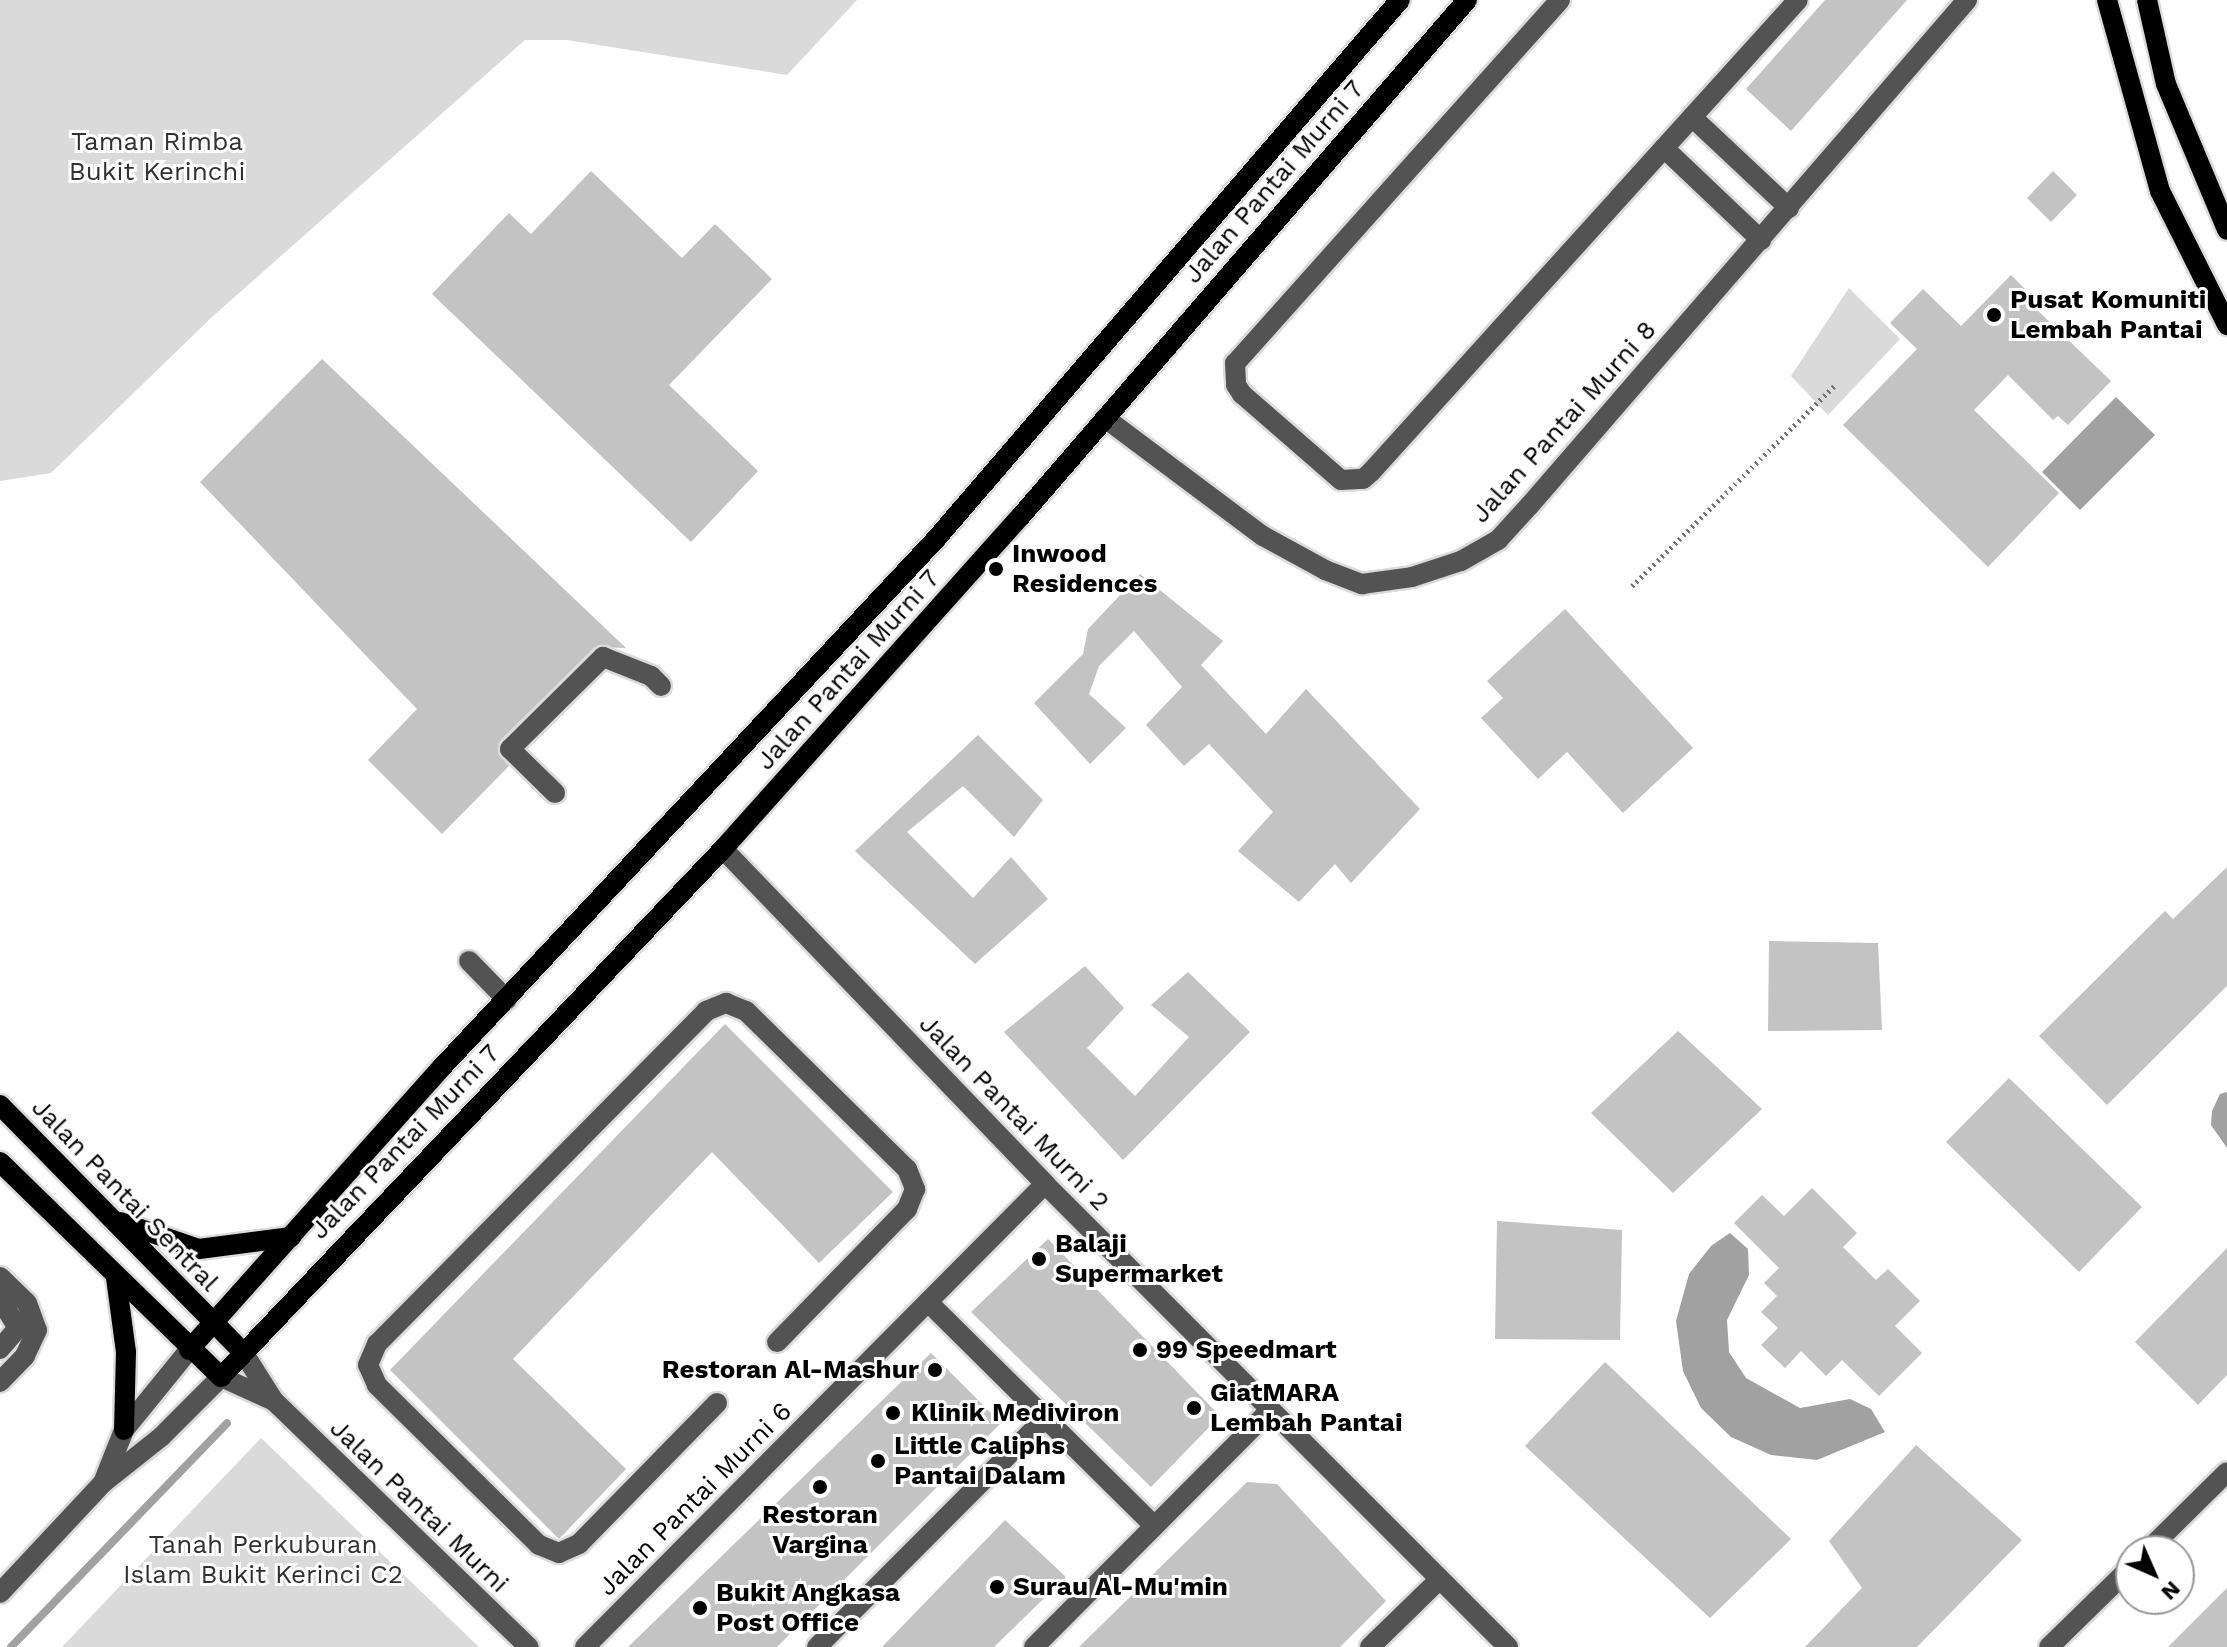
<!DOCTYPE html>
<style>
body{margin:0}
#map{position:relative;width:2227px;height:1647px;overflow:hidden;background:#fff;font-family:"Work Sans",sans-serif}
div>[style]{position:absolute}
.green>*{inset:0;background:#dadada}
.water>*{inset:0;background:#a1a1a1}
.stream>*{height:8px;margin:-4px;padding:0 4px;transform-origin:4px;border-radius:4px;background:#a1a1a1}
.building>*{inset:0;background:#c3c3c3}
.path>*{height:5px;margin-top:-2.5px;transform-origin:0;background:repeating-linear-gradient(90deg,#757575 0 2px,transparent 0 6px)}
.roads{filter:drop-shadow(2px 0 #dbdbdb) drop-shadow(-2px 0 #dbdbdb) drop-shadow(0 2px #dbdbdb) drop-shadow(0 -2px #dbdbdb)}
.minor>*{height:20px;margin:-10px;padding:0 10px;transform-origin:10px;border-radius:10px;background:#535353}
.major>*{height:20px;margin:-10px;padding:0 10px;transform-origin:10px;border-radius:10px;background:#000}
.dots>*{width:22px;height:22px;translate:-50% -50%;box-sizing:border-box;border:4px solid #fff;border-radius:50%}
span{translate:-50% -50%;white-space:nowrap;text-align:center;line-height:1.15;-webkit-text-stroke:6px #fff;paint-order:stroke}
.park-label{font-size:26px;color:#313131}
.street-label{font-size:26px;color:#000}
.poi-label{font-size:26px;color:#000;font-weight:700}
.left{translate:0 -50%;text-align:left}
.right{translate:-100% -50%;text-align:right}
.north{position:absolute;left:2115px;top:1535px;width:80px;height:80px;box-sizing:border-box;background:#fff;border:2px solid #999;border-radius:50%;rotate:135deg;font-size:22px;font-weight:700;line-height:32px;text-align:center;color:#000}
.north::after{content:'';display:block;margin:auto;width:28px;height:36px;background:#000;clip-path:polygon(50% 0,100% 100%,50% 72%,0 100%)}
</style>
<div id="map">
<div class="green">
<div style="clip-path:polygon(0 0,857px 0,787px 75px,567px 40px,525px 40px,212px 317px,51px 473px,0 481px)"></div>
<div style="clip-path:polygon(1849px 288px,1900px 339px,1828px 415px,1791px 376px)"></div>
<div style="clip-path:polygon(261px 1438px,479px 1647px,62px 1647px)"></div>
</div>
<div class="water">
<div style="clip-path:polygon(2116px 397px,2155px 435px,2080px 510px,2042px 472px)"></div>
<div style="clip-path:polygon(2227px 1092px,2227px 1148px,2211px 1125px,2212px 1111px,2220px 1094px)"></div>
<div style="clip-path:polygon(1730px 1233px,1748px 1249px,1749px 1275px,1727px 1320px,1729px 1352px,1746px 1378px,1800px 1408px,1850px 1399px,1871px 1409px,1885px 1432px,1817px 1460px,1771px 1455px,1731px 1437px,1701px 1408px,1683px 1371px,1676px 1321px,1689px 1274px,1711px 1246px)"></div>
</div>
<div class="stream">
<div style="left:11px;top:1647px;width:311px;rotate:-46deg"></div>
</div>
<div class="building">
<div style="clip-path:polygon(1825px 0,1907px 0,1791px 131px,1746px 89px)"></div>
<div style="clip-path:polygon(591px 171px,682px 258px,715px 224px,772px 279px,669px 385px,758px 471px,691px 542px,432px 294px,509px 213px,531px 234px)"></div>
<div style="clip-path:polygon(2053px 171px,2077px 195px,2051px 222px,2027px 198px)"></div>
<div style="clip-path:polygon(2011px 275px,2038px 302px,2034px 307px,2111px 381px,2068px 425px,2058px 416px,2053px 420px,2008px 375px,1974px 410px,2059px 493px,1988px 567px,1843px 425px,1917px 349px,1890px 323px,1923px 289px,1961px 326px)"></div>
<div style="clip-path:polygon(322px 359px,626px 648px,595px 647px,501px 740px,498px 753px,509px 766px,442px 834px,368px 760px,417px 709px,200px 482px)"></div>
<div style="clip-path:polygon(1140px 574px,1223px 641px,1201px 665px,1266px 734px,1306px 689px,1420px 809px,1351px 883px,1335px 864px,1299px 902px,1238px 851px,1273px 812px,1209px 744px,1184px 766px,1146px 725px,1182px 687px,1134px 631px,1099px 666px,1089px 694px,1126px 728px,1090px 764px,1034px 703px,1083px 654px,1088px 629px)"></div>
<div style="clip-path:polygon(1565px 609px,1693px 748px,1623px 813px,1567px 752px,1538px 779px,1481px 718px,1503px 698px,1487px 681px)"></div>
<div style="clip-path:polygon(978px 735px,1043px 800px,1014px 837px,963px 786px,907px 832px,973px 898px,1011px 857px,1048px 899px,975px 964px,855px 851px)"></div>
<div style="clip-path:polygon(2227px 867px,2227px 986px,2107px 1105px,2039px 1036px,2165px 911px,2173px 919px)"></div>
<div style="clip-path:polygon(1769px 941px,1878px 943px,1882px 1030px,1768px 1031px)"></div>
<div style="clip-path:polygon(1085px 966px,1124px 1008px,1087px 1048px,1135px 1096px,1189px 1037px,1151px 1005px,1188px 972px,1250px 1032px,1123px 1160px,1004px 1032px)"></div>
<div style="clip-path:polygon(725px 1024px,893px 1192px,819px 1263px,712px 1152px,513px 1359px,626px 1469px,559px 1539px,390px 1370px)"></div>
<div style="clip-path:polygon(1678px 1031px,1762px 1109px,1673px 1193px,1591px 1113px)"></div>
<div style="clip-path:polygon(2009px 1078px,2142px 1207px,2079px 1272px,1946px 1142px)"></div>
<div style="clip-path:polygon(1812px 1188px,1857px 1233px,1843px 1247px,1876px 1280px,1888px 1269px,1920px 1301px,1895px 1326px,1922px 1353px,1879px 1396px,1842px 1360px,1826px 1376px,1801px 1351px,1785px 1368px,1761px 1345px,1778px 1328px,1761px 1312px,1777px 1296px,1764px 1283px,1779px 1268px,1734px 1223px,1762px 1195px,1784px 1216px)"></div>
<div style="clip-path:polygon(1497px 1221px,1622px 1230px,1620px 1340px,1495px 1339px)"></div>
<div style="clip-path:polygon(1048px 1239px,1220px 1416px,1151px 1487px,971px 1312px)"></div>
<div style="clip-path:polygon(2227px 1248px,2227px 1375px,2198px 1405px,2135px 1342px)"></div>
<div style="clip-path:polygon(931px 1353px,1001px 1423px,777px 1647px,628px 1647px)"></div>
<div style="clip-path:polygon(1605px 1362px,1791px 1539px,1710px 1618px,1525px 1446px)"></div>
<div style="clip-path:polygon(1916px 1445px,2022px 1540px,1917px 1647px,1805px 1647px,1862px 1588px,1829px 1541px)"></div>
<div style="clip-path:polygon(1247px 1482px,1277px 1484px,1386px 1601px,1340px 1647px,1079px 1647px)"></div>
<div style="clip-path:polygon(1005px 1520px,1066px 1577px,994px 1647px,882px 1647px)"></div>
<div style="clip-path:polygon(2227px 1588px,2227px 1647px,2168px 1647px)"></div>
</div>
<div class="path">
<div style="left:1632px;top:586px;width:287px;rotate:-44.7deg"></div>
</div>
<div class="roads">
<div class="minor">
<div style="left:1560px;top:0;width:487px;rotate:131.8deg"></div>
<div style="left:1235px;top:363px;width:22px;rotate:87deg"></div>
<div style="left:1236px;top:385px;width:11px;rotate:56deg"></div>
<div style="left:1242px;top:394px;width:131px;rotate:41deg"></div>
<div style="left:1341px;top:480px;width:22px;rotate:-3deg"></div>
<div style="left:1363px;top:479px;width:11px;rotate:-41deg"></div>
<div style="left:1371px;top:472px;width:636px;rotate:-47.87deg"></div>
<div style="left:1692px;top:117px;width:133px;rotate:43.2deg"></div>
<div style="left:1664px;top:148px;width:134px;rotate:43.5deg"></div>
<div style="left:1105px;top:418px;width:197px;rotate:36.8deg"></div>
<div style="left:1263px;top:536px;width:71px;rotate:28.7deg"></div>
<div style="left:1325px;top:570px;width:40px;rotate:21deg"></div>
<div style="left:1362px;top:584px;width:50px;rotate:-8deg"></div>
<div style="left:1412px;top:577px;width:52px;rotate:-18.1deg"></div>
<div style="left:1461px;top:561px;width:43px;rotate:-29.6deg"></div>
<div style="left:1498px;top:540px;width:47px;rotate:-47.6deg"></div>
<div style="left:1530px;top:505px;width:668px;rotate:-49.13deg"></div>
<div style="left:555px;top:793px;width:63px;rotate:-135.6deg"></div>
<div style="left:510px;top:749px;width:131px;rotate:-44.7deg"></div>
<div style="left:603px;top:657px;width:52px;rotate:21.6deg"></div>
<div style="left:651px;top:676px;width:14px;rotate:45deg"></div>
<div style="left:723px;top:849px;width:465px;rotate:46.1deg"></div>
<div style="left:1045px;top:1184px;width:655px;rotate:45deg"></div>
<div style="left:469px;top:961px;width:54px;rotate:45.7deg"></div>
<div style="left:0;top:1277px;width:37px;rotate:44deg"></div>
<div style="left:27px;top:1303px;width:29px;rotate:70deg"></div>
<div style="left:37px;top:1330px;width:29px;rotate:115deg"></div>
<div style="left:25px;top:1356px;width:36px;rotate:134deg"></div>
<div style="left:0;top:1299px;width:34px;rotate:58deg"></div>
<div style="left:18px;top:1328px;width:28px;rotate:131deg"></div>
<div style="left:928px;top:1302px;width:318px;rotate:44.7deg"></div>
<div style="left:243px;top:1352px;width:58px;rotate:57.7deg"></div>
<div style="left:274px;top:1401px;width:354px;rotate:44deg"></div>
<div style="left:717px;top:1403px;width:197px;rotate:134.4deg"></div>
<div style="left:579px;top:1544px;width:22px;rotate:156deg"></div>
<div style="left:559px;top:1553px;width:22px;rotate:-158deg"></div>
<div style="left:539px;top:1545px;width:228px;rotate:-135.4deg"></div>
<div style="left:377px;top:1385px;width:22px;rotate:-114deg"></div>
<div style="left:368px;top:1365px;width:23px;rotate:-67deg"></div>
<div style="left:377px;top:1344px;width:468px;rotate:-45.3deg"></div>
<div style="left:706px;top:1011px;width:22px;rotate:-22deg"></div>
<div style="left:726px;top:1003px;width:22px;rotate:22deg"></div>
<div style="left:746px;top:1011px;width:226px;rotate:44.5deg"></div>
<div style="left:907px;top:1169px;width:22px;rotate:68deg"></div>
<div style="left:915px;top:1189px;width:22px;rotate:112deg"></div>
<div style="left:907px;top:1209px;width:186px;rotate:134.3deg"></div>
<div style="left:103px;top:1483px;width:57px;rotate:-68.4deg"></div>
<div style="left:124px;top:1430px;width:103px;rotate:-50.9deg"></div>
<div style="left:2147px;top:1551px;width:112px;rotate:-44.6deg"></div>
<div style="left:0;top:1593px;width:151px;rotate:-46.9deg"></div>
<div style="left:103px;top:1483px;width:74px;rotate:-38.4deg"></div>
<div style="left:161px;top:1437px;width:85px;rotate:-45deg"></div>
<div style="left:221px;top:1377px;width:58px;rotate:24.4deg"></div>
<div style="left:585px;top:1647px;width:653px;rotate:-45.19deg"></div>
<div style="left:817px;top:1647px;width:323px;rotate:-45.1deg"></div>
<div style="left:1034px;top:1647px;width:333px;rotate:-45.1deg"></div>
<div style="left:1370px;top:1647px;width:96px;rotate:-44.2deg"></div>
<div style="left:2049px;top:1647px;width:115px;rotate:-44.3deg"></div>
</div>
<div class="major">
<div style="left:2107px;top:0;width:198px;rotate:74.5deg"></div>
<div style="left:2160px;top:191px;width:150px;rotate:63.4deg"></div>
<div style="left:2147px;top:0;width:86px;rotate:77.3deg"></div>
<div style="left:2166px;top:84px;width:158px;rotate:67.3deg"></div>
<div style="left:0;top:1105px;width:346px;rotate:45.5deg"></div>
<div style="left:0;top:1162px;width:308px;rotate:44.2deg"></div>
<div style="left:221px;top:1377px;width:729px;rotate:-46.45deg"></div>
<div style="left:723px;top:849px;width:447px;rotate:-48.2deg"></div>
<div style="left:1021px;top:516px;width:682px;rotate:-49.16deg"></div>
<div style="left:120px;top:1222px;width:83px;rotate:18.9deg"></div>
<div style="left:199px;top:1249px;width:93px;rotate:-7.4deg"></div>
<div style="left:116px;top:1278px;width:75px;rotate:82.3deg"></div>
<div style="left:126px;top:1352px;width:78px;rotate:91.5deg"></div>
<div style="left:189px;top:1350px;width:381px;rotate:-48.2deg"></div>
<div style="left:443px;top:1066px;width:722px;rotate:-46.91deg"></div>
<div style="left:936px;top:539px;width:711px;rotate:-49.28deg"></div>
</div>
</div>
<div class="dots">
<div style="left:1994px;top:315px;background:#000"></div>
<div style="left:996px;top:569px;background:#000"></div>
<div style="left:1039px;top:1259px;background:#000"></div>
<div style="left:1140px;top:1350px;background:#000"></div>
<div style="left:935px;top:1370px;background:#000"></div>
<div style="left:1194px;top:1408px;background:#000"></div>
<div style="left:893px;top:1413px;background:#000"></div>
<div style="left:878px;top:1461px;background:#000"></div>
<div style="left:820px;top:1487px;background:#000"></div>
<div style="left:997px;top:1587px;background:#000"></div>
<div style="left:700px;top:1608px;background:#000"></div>
</div>
<div class="park-label">
<span style="left:157px;top:157px">Taman Rimba<br>Bukit Kerinchi</span>
<span style="left:263px;top:1560px">Tanah Perkuburan<br>Islam Bukit Kerinci C2</span>
</div>
<div class="street-label">
<span style="left:1274px;top:182px;rotate:-49deg">Jalan Pantai Murni 7</span>
<span style="left:1564px;top:422px;rotate:-48deg">Jalan Pantai Murni 8</span>
<span style="left:848px;top:670px;rotate:-48deg">Jalan Pantai Murni 7</span>
<span style="left:1014px;top:1113px;rotate:46deg">Jalan Pantai Murni 2</span>
<span style="left:405px;top:1142px;rotate:-46deg">Jalan Pantai Murni 7</span>
<span style="left:125px;top:1195px;rotate:46deg">Jalan Pantai Sentral</span>
<span style="left:695px;top:1499px;rotate:-45deg">Jalan Pantai Murni 6</span>
<span style="left:419px;top:1506px;rotate:44deg">Jalan Pantai Murni</span>
</div>
<div class="poi-label">
<span class="left" style="left:2010px;top:315px">Pusat Komuniti<br>Lembah Pantai</span>
<span class="left" style="left:1012px;top:569px">Inwood<br>Residences</span>
<span class="left" style="left:1055px;top:1259px">Balaji<br>Supermarket</span>
<span class="left" style="left:1156px;top:1350px">99 Speedmart</span>
<span class="right" style="left:919px;top:1370px">Restoran Al-Mashur</span>
<span class="left" style="left:1210px;top:1408px">GiatMARA<br>Lembah Pantai</span>
<span class="left" style="left:911px;top:1413px">Klinik Mediviron</span>
<span class="left" style="left:894px;top:1461px">Little Caliphs<br>Pantai Dalam</span>
<span style="left:820px;top:1530px">Restoran<br>Vargina</span>
<span class="left" style="left:1013px;top:1587px">Surau Al-Mu'min</span>
<span class="left" style="left:716px;top:1608px">Bukit Angkasa<br>Post Office</span>
</div>
<div class="north">N</div>
</div>
